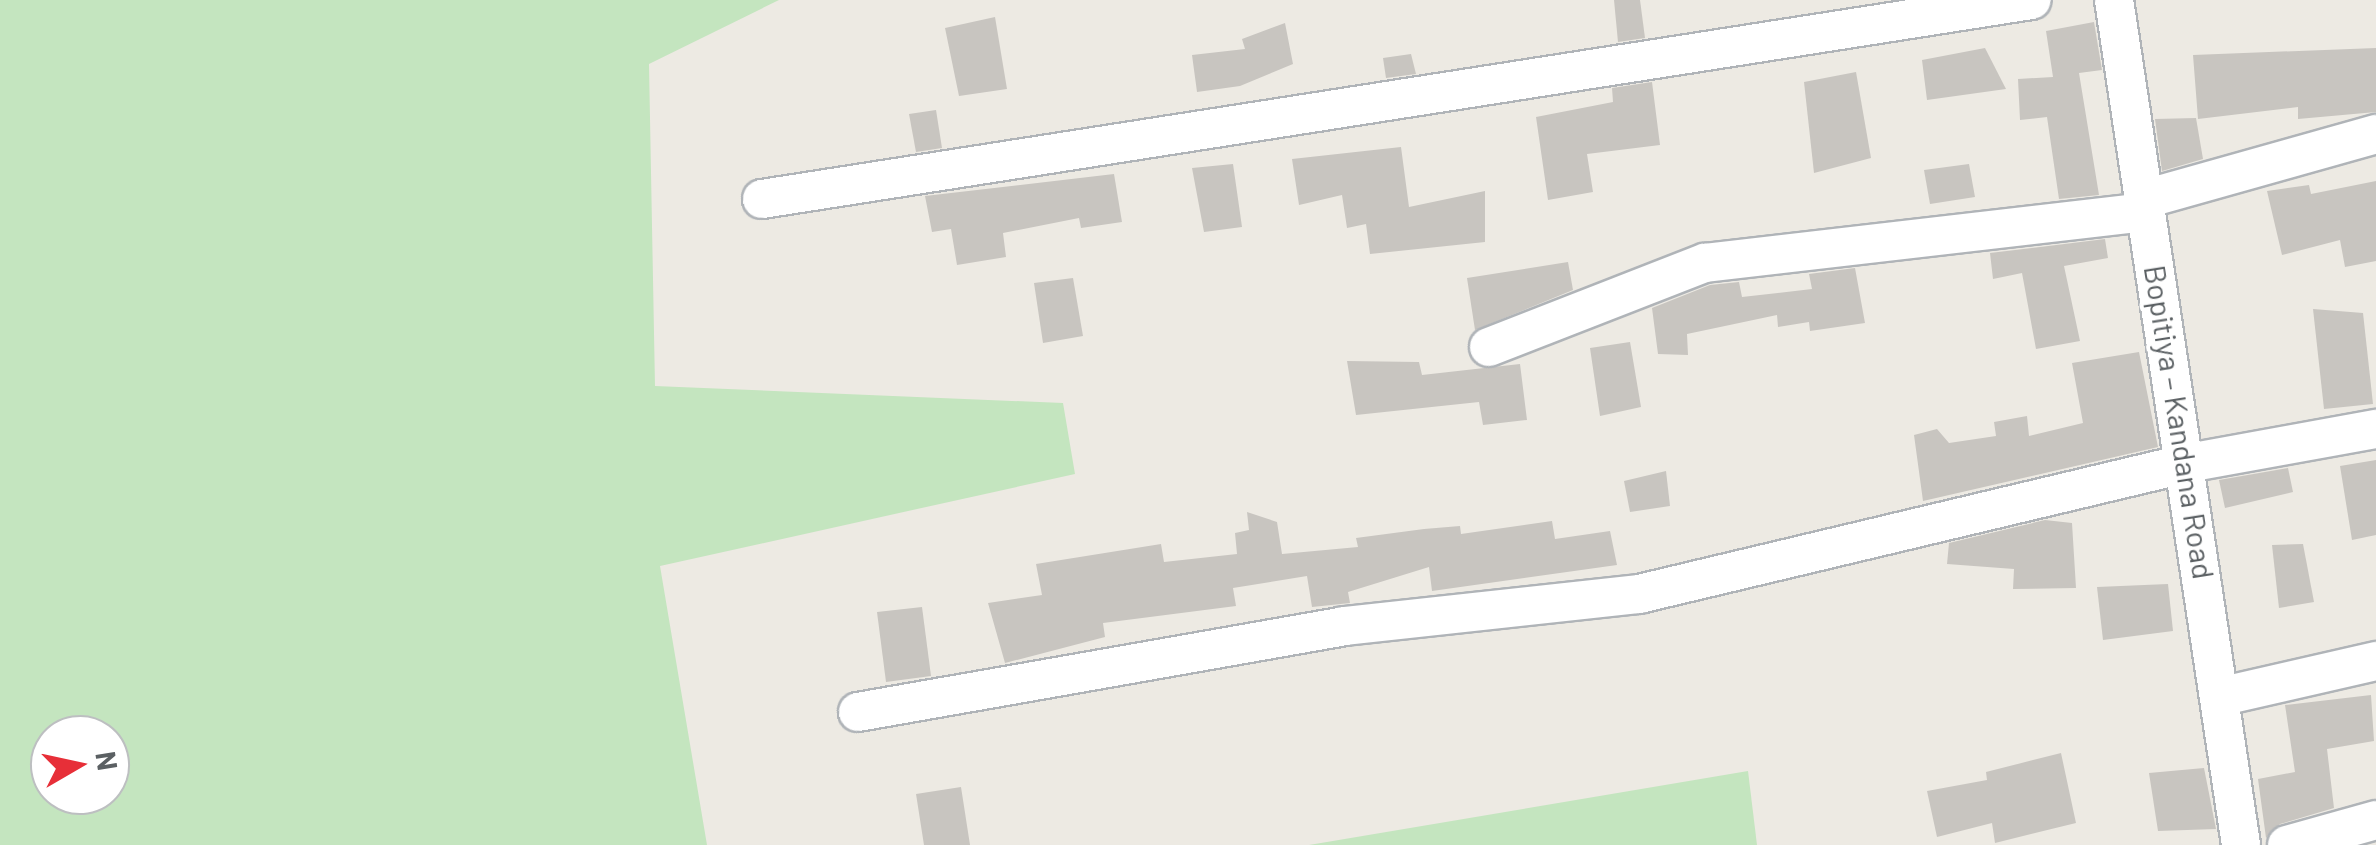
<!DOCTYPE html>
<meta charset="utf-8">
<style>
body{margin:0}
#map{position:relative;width:2376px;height:845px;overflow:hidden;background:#edeae3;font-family:Barlow,sans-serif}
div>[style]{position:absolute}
.green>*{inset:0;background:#c4e5bf}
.building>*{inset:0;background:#c8c5c0}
.roads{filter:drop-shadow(2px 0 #b0b4b8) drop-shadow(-2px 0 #b0b4b8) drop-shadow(0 2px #b0b4b8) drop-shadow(0 -2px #b0b4b8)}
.minor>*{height:38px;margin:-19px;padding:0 19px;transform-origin:19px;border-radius:19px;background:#fff}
span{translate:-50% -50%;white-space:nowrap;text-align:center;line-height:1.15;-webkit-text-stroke:8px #fff;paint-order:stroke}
.street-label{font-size:30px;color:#5b6063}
.north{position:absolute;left:30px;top:715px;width:100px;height:100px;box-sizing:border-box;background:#fff;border:2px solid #bdbfc1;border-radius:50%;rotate:81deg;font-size:28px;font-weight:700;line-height:40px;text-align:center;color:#5b6063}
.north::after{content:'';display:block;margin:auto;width:35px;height:45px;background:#e72f38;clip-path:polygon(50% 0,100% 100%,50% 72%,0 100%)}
</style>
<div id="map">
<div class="green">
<div style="clip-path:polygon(evenodd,0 0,779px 0,649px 64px,655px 386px,1063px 403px,1075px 474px,660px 566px,707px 845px,0 845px,0 0,110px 735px,110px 795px,50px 795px,50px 735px,110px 735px)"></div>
<div style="clip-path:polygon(1748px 771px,1757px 845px,1309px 845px)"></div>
</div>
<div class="building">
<div style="clip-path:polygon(1614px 0,1640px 0,1645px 38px,1618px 42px)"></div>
<div style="clip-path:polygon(995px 17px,1007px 89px,959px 96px,945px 28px)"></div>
<div style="clip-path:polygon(2094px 22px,2102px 70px,2079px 73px,2099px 195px,2059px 199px,2047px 117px,2020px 120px,2018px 79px,2053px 77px,2046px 31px)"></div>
<div style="clip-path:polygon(1285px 23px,1293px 64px,1240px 86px,1197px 92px,1192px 55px,1245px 49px,1242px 39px)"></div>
<div style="clip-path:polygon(1985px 48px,2006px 89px,1927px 100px,1922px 60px)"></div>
<div style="clip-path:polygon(2376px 48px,2376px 112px,2298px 119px,2298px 107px,2198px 119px,2193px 55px)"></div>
<div style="clip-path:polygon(1411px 54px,1416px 74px,1386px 78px,1383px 58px)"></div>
<div style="clip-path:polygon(1856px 72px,1871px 158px,1814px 173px,1804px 82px)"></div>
<div style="clip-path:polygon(1652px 82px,1660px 145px,1587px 154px,1593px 192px,1548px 200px,1536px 117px,1613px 102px,1612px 88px)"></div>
<div style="clip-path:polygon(936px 110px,942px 148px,916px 152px,909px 114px)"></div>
<div style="clip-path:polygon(2196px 118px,2203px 159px,2162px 171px,2155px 119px)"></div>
<div style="clip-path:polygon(1401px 147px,1409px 207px,1485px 191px,1485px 242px,1370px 254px,1366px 224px,1347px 228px,1342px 195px,1299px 205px,1292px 159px)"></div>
<div style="clip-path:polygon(1233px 164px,1242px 227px,1204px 232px,1192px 168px)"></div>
<div style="clip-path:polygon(1969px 164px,1975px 197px,1930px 204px,1924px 170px)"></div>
<div style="clip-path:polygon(1114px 174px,1122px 222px,1081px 228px,1079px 218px,1003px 233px,1006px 257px,957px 265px,951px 229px,932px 232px,925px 196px)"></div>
<div style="clip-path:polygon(2376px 181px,2376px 261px,2345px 267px,2340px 240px,2282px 255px,2267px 191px,2309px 185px,2311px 194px)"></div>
<div style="clip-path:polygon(2105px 239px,2108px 258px,2064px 266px,2080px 341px,2036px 349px,2022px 273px,1993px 279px,1990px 253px)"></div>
<div style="clip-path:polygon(1568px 262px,1573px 290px,1475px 330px,1467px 278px)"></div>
<div style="clip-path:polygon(1855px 268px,1865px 323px,1810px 331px,1809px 322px,1778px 327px,1777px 315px,1687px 334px,1688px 355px,1658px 354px,1652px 308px,1710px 285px,1739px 282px,1742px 297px,1812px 289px,1809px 274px)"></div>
<div style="clip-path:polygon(1073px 278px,1083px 336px,1043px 343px,1034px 283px)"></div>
<div style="clip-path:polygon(2313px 309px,2363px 313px,2373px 404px,2324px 409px)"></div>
<div style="clip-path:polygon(1630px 342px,1641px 407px,1600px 416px,1590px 348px)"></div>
<div style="clip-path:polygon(2139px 352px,2158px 447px,1923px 501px,1914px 435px,1937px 429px,1949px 443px,1996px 436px,1994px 422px,2027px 416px,2029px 436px,2083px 423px,2072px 363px)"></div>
<div style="clip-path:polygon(1347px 361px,1419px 362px,1422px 375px,1520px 364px,1527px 420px,1483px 425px,1479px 402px,1356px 415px)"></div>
<div style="clip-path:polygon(2376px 460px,2376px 535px,2352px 540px,2340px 466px)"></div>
<div style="clip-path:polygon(2288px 468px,2293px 492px,2225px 508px,2219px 480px)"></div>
<div style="clip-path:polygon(1666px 471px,1670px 506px,1630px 512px,1624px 481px)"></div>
<div style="clip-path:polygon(1247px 512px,1277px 522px,1282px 554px,1358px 547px,1356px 538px,1424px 529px,1460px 526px,1461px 534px,1552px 521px,1555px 539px,1610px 531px,1617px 565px,1432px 591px,1429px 567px,1348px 592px,1350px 603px,1312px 607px,1307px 576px,1233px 588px,1236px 606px,1103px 623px,1105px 637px,1005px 663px,988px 603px,1042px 595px,1036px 564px,1161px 544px,1164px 562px,1237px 554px,1235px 533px,1249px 530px)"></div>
<div style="clip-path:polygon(2045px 520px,2072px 523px,2076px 588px,2013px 589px,2014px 569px,1947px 564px,1949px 543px)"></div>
<div style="clip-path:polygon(2303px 544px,2314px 602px,2279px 608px,2272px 545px)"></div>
<div style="clip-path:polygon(2168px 584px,2173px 631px,2103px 640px,2097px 587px)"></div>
<div style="clip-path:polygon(922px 607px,931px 676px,886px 682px,877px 612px)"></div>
<div style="clip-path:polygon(2371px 695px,2374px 741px,2327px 749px,2334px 808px,2280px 824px,2266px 838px,2258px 779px,2295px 772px,2285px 705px)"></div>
<div style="clip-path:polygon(2061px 753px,2076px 823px,1995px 843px,1992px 823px,1937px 837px,1927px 791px,1987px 780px,1986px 772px)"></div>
<div style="clip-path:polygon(2204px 768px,2216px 829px,2158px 831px,2149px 773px)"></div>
<div style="clip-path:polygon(961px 787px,970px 845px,924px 845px,916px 794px)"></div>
</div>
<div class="roads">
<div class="minor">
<div style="left:2114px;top:0;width:854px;rotate:81.45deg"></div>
<div style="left:762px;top:199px;width:1285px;rotate:-8.91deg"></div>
<div style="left:2145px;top:199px;width:240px;rotate:-15.7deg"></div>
<div style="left:1489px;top:347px;width:232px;rotate:-21.3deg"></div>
<div style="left:1705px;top:263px;width:443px;rotate:-6.6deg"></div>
<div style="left:2223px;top:696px;width:157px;rotate:-12.9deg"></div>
<div style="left:858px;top:712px;width:494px;rotate:-10deg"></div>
<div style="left:1344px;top:626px;width:297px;rotate:-6.2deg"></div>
<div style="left:1639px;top:594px;width:564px;rotate:-13.42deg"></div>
<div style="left:2188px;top:463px;width:191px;rotate:-10.3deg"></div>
<div style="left:2287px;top:845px;width:92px;rotate:-15.7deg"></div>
</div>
</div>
<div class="street-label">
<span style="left:2180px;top:422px;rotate:81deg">Bopitiya – Kandana Road</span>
</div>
<div class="north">N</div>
</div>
